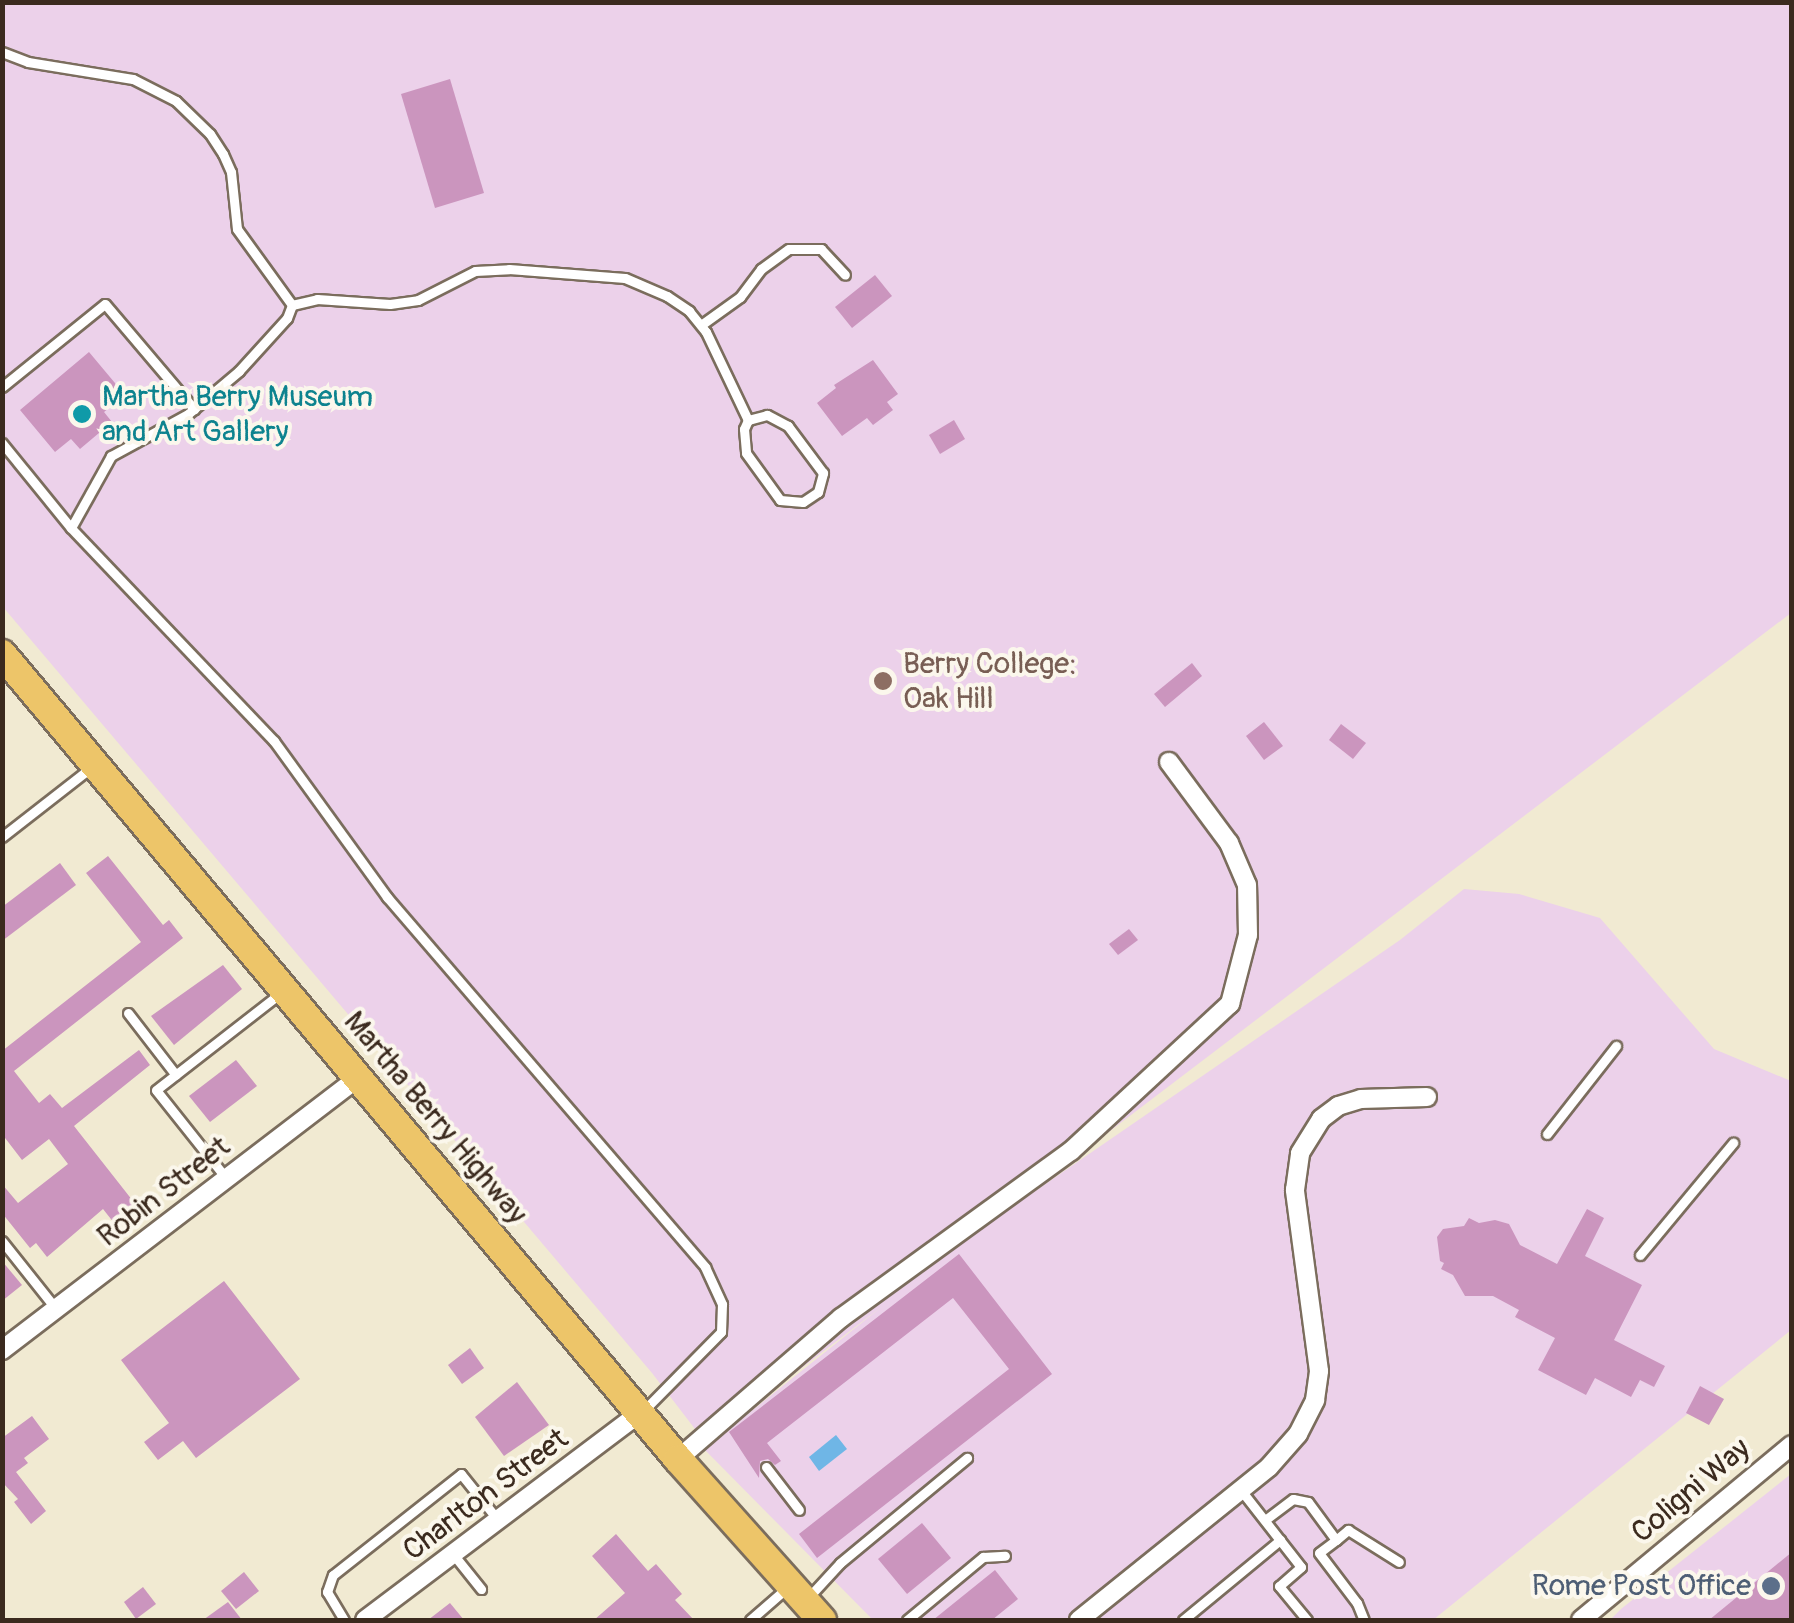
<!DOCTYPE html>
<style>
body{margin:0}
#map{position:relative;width:1794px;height:1623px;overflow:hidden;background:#f1ead2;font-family:Pangolin,sans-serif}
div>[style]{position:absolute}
.built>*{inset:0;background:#ecd1ea}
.water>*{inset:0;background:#6fb6e6}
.building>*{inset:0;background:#cb95be}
.roads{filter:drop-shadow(2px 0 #7b6d5d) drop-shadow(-2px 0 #7b6d5d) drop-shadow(0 2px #7b6d5d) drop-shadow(0 -2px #7b6d5d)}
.service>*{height:9px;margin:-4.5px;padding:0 4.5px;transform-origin:4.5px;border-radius:4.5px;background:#fff}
.minor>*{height:18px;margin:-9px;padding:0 9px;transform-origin:9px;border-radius:9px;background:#fff}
.primary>*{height:28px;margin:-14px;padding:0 14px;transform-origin:14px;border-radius:14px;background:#edc569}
.dots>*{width:28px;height:28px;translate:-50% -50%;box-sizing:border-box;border:5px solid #fbf7ec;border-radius:50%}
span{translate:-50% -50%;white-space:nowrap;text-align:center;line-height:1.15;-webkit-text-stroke:8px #fbf7ec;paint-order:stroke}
.culture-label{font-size:30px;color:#0d838f}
.left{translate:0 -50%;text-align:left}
.education-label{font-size:30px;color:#785e54}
.street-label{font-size:30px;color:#3b2a1e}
.service-label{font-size:30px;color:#4e5e75}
.right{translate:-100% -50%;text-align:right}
.frame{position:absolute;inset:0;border:5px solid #3b2a1e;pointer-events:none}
</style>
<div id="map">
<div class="built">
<div style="clip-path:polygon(2px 3px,1791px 3px,1791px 613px,993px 1220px,1400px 940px,1464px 889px,1519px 894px,1600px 918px,1714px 1049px,1791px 1081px,1791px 1330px,1433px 1620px,873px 1620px,704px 1449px,884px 1305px,705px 1442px,652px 1373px,3px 607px)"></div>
<div style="clip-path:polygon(1791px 1474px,1791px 1620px,1610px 1620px,1621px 1609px)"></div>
</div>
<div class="water">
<div style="clip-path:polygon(836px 1435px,847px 1449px,819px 1471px,809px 1457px)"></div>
</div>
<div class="building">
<div style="clip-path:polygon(450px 79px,484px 193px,435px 208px,401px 94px)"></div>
<div style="clip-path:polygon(875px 275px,892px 296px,852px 328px,835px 307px)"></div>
<div style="clip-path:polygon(89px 352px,125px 395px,104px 412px,112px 422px,80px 449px,71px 439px,55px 452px,20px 410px)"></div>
<div style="clip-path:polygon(873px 360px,898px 394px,887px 402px,893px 410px,873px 425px,867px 418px,842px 436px,817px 403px,836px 388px,834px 385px)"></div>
<div style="clip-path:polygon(954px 420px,965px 439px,940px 454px,929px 435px)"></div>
<div style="clip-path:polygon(1192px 663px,1202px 676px,1165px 707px,1154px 694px)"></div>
<div style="clip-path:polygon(1264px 722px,1283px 746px,1264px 760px,1246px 736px)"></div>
<div style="clip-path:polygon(1341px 724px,1366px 743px,1353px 759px,1329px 740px)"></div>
<div style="clip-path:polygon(108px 856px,163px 925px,169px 920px,183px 938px,14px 1071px,39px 1103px,50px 1094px,62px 1108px,139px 1050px,150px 1065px,74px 1126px,140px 1210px,118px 1228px,103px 1209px,47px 1257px,36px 1243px,30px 1248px,2px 1213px,2px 1184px,18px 1203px,68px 1164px,49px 1139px,22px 1160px,2px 1134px,2px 1051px,141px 942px,86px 873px)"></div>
<div style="clip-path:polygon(60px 863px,76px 885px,2px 941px,2px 907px)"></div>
<div style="clip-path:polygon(1129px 929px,1138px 940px,1118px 955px,1109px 944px)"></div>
<div style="clip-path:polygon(223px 965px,242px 989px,174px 1045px,151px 1016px)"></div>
<div style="clip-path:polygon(236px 1060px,257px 1086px,210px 1122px,189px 1096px)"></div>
<div style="clip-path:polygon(1587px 1209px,1604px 1218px,1585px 1256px,1642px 1285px,1614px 1340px,1665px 1366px,1654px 1387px,1640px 1380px,1631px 1397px,1595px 1378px,1586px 1395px,1538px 1370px,1555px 1338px,1515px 1317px,1519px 1310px,1493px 1296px,1465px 1296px,1453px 1275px,1441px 1269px,1444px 1263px,1440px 1261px,1437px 1237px,1443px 1229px,1464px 1226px,1469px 1218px,1479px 1223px,1495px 1220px,1509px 1224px,1520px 1245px,1557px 1264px)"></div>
<div style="clip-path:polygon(959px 1254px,1052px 1374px,817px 1558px,799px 1534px,1009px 1369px,953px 1298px,767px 1443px,781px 1461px,775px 1465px,768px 1459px,760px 1461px,759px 1478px,729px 1432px)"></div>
<div style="clip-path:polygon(2px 1261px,22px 1285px,2px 1301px)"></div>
<div style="clip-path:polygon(224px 1281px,300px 1379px,196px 1458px,183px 1441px,158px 1460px,144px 1442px,169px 1423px,121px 1360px)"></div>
<div style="clip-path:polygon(470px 1348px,484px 1368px,462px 1384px,448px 1365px)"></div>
<div style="clip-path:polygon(517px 1382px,549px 1425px,504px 1456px,475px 1417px)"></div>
<div style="clip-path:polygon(1700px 1386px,1724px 1399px,1709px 1425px,1686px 1413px)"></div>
<div style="clip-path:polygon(32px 1416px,49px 1439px,24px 1458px,28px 1463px,16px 1472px,46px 1511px,31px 1524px,14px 1502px,18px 1499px,2px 1482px,2px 1438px)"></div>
<div style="clip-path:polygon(922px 1523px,951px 1558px,907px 1594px,878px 1559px)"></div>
<div style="clip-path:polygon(616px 1534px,648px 1571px,656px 1564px,682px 1594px,675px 1600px,694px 1620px,594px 1620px,625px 1593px,592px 1556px)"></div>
<div style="clip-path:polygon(1792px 1552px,1792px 1620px,1709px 1620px)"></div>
<div style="clip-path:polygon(995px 1570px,1018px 1599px,992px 1620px,933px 1620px)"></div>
<div style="clip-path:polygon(244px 1572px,259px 1591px,236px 1609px,221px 1591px)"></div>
<div style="clip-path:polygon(143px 1587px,156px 1604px,136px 1619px,124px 1602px)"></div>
<div style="clip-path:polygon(228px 1602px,242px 1620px,203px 1620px)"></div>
<div style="clip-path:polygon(450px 1603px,464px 1620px,428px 1620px)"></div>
</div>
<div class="roads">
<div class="service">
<div style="left:2px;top:52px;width:28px;rotate:21deg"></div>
<div style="left:28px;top:62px;width:106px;rotate:9.2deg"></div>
<div style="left:133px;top:79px;width:48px;rotate:27.1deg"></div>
<div style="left:176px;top:101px;width:47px;rotate:44.1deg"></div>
<div style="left:210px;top:134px;width:24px;rotate:57deg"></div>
<div style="left:223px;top:154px;width:20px;rotate:66deg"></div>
<div style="left:231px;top:172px;width:57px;rotate:84deg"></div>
<div style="left:237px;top:229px;width:94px;rotate:54.1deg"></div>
<div style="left:292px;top:305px;width:14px;rotate:111deg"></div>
<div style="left:287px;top:318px;width:72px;rotate:132.2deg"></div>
<div style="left:239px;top:371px;width:67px;rotate:139.9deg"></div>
<div style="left:188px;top:414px;width:88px;rotate:151.4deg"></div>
<div style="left:111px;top:456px;width:82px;rotate:119.1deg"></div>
<div style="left:71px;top:528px;width:294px;rotate:46.4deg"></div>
<div style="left:274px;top:741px;width:193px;rotate:54.1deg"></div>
<div style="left:387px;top:897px;width:488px;rotate:49.3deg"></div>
<div style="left:705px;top:1267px;width:41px;rotate:65.3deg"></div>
<div style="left:722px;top:1304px;width:28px;rotate:92deg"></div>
<div style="left:721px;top:1332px;width:110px;rotate:134.6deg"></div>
<div style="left:292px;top:305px;width:26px;rotate:-13deg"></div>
<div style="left:317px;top:299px;width:73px;rotate:3.9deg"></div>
<div style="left:390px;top:304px;width:28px;rotate:-8deg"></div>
<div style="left:418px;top:300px;width:64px;rotate:-27deg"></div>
<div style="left:475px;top:271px;width:34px;rotate:-3deg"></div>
<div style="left:509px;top:269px;width:116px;rotate:4.4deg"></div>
<div style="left:625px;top:278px;width:46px;rotate:23.2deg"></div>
<div style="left:667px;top:296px;width:27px;rotate:34deg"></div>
<div style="left:689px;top:311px;width:27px;rotate:51deg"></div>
<div style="left:706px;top:332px;width:98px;rotate:64.5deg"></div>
<div style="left:748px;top:420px;width:10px;rotate:114deg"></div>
<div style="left:744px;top:429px;width:24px;rotate:85deg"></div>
<div style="left:746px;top:453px;width:58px;rotate:54.1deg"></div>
<div style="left:780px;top:500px;width:23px;rotate:5deg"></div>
<div style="left:803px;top:502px;width:18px;rotate:-34deg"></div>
<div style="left:818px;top:492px;width:20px;rotate:-75deg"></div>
<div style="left:823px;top:473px;width:59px;rotate:-126.7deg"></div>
<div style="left:788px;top:426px;width:24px;rotate:-152deg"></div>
<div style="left:767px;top:415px;width:20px;rotate:165deg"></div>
<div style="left:701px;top:325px;width:48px;rotate:-35.7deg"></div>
<div style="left:740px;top:297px;width:35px;rotate:-53deg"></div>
<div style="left:761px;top:269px;width:34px;rotate:-36deg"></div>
<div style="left:789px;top:249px;width:32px"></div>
<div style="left:821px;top:249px;width:35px;rotate:47deg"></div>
<div style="left:2px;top:387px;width:132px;rotate:-38.9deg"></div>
<div style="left:105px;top:304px;width:138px;rotate:49.7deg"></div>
<div style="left:2px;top:443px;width:109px;rotate:50.9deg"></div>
<div style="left:2px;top:837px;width:115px;rotate:-38deg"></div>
<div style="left:128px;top:1013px;width:78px;rotate:52.3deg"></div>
<div style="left:1547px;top:1134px;width:112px;rotate:-51.9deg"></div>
<div style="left:226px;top:1178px;width:112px;rotate:-128.5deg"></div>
<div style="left:156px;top:1090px;width:160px;rotate:-37.9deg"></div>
<div style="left:2px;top:1241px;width:87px;rotate:51.5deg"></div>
<div style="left:1640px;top:1255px;width:146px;rotate:-50.3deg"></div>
<div style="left:766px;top:1467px;width:54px;rotate:52.5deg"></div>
<div style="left:1240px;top:1489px;width:99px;rotate:52deg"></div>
<div style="left:1301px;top:1567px;width:29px;rotate:139deg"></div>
<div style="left:1279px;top:1586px;width:44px;rotate:50.5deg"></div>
<div style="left:1265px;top:1520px;width:35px;rotate:-37deg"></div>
<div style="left:1293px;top:1499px;width:15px;rotate:11deg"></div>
<div style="left:1308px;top:1502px;width:47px;rotate:53.6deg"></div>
<div style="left:1336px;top:1540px;width:21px;rotate:143deg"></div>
<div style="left:1319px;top:1553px;width:63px;rotate:52.8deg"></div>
<div style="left:1357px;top:1603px;width:18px;rotate:68deg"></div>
<div style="left:1336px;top:1540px;width:16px;rotate:-40deg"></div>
<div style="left:1348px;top:1530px;width:60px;rotate:32.1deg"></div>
<div style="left:453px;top:1554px;width:45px;rotate:51.3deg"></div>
<div style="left:806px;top:1600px;width:50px;rotate:-47.4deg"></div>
<div style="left:840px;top:1563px;width:165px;rotate:-39.6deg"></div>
<div style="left:344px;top:1620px;width:33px;rotate:-121deg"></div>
<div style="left:327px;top:1592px;width:18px;rotate:-71deg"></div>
<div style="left:333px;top:1575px;width:163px;rotate:-38.3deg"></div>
<div style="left:461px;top:1474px;width:59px;rotate:51.2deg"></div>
<div style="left:750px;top:1620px;width:50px;rotate:-41deg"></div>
<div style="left:907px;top:1620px;width:99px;rotate:-39.7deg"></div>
<div style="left:983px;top:1557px;width:22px;rotate:-3deg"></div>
<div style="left:1183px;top:1620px;width:126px;rotate:-39.5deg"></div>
</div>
<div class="minor">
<div style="left:2px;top:1350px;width:448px;rotate:-37.4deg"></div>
<div style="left:678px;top:1459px;width:216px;rotate:-40.9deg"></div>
<div style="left:841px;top:1318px;width:284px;rotate:-36deg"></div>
<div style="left:1071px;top:1151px;width:217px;rotate:-42.8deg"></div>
<div style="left:1230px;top:1004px;width:71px;rotate:-75.4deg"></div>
<div style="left:1248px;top:935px;width:50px;rotate:-91.1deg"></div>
<div style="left:1247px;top:885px;width:46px;rotate:-113.2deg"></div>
<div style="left:1229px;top:843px;width:101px;rotate:-126.5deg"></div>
<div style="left:365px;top:1620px;width:344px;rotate:-37deg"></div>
<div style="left:1079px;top:1620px;width:244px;rotate:-38.8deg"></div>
<div style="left:1269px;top:1467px;width:44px;rotate:-48.7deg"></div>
<div style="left:1298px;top:1434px;width:38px;rotate:-63deg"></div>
<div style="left:1315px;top:1400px;width:29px;rotate:-82deg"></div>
<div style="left:1319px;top:1371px;width:183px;rotate:-97.6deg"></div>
<div style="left:1295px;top:1190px;width:37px;rotate:-82deg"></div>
<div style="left:1300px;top:1153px;width:40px;rotate:-58deg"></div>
<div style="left:1321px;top:1119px;width:21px;rotate:-37deg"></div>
<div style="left:1338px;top:1106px;width:24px;rotate:-17deg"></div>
<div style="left:1361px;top:1099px;width:66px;rotate:-1.7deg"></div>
<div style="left:1581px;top:1620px;width:274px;rotate:-39.7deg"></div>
</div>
<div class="primary">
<div style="left:2px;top:654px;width:1051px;rotate:49.98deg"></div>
<div style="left:678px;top:1459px;width:216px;rotate:48.2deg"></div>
</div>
</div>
<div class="dots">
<div style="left:82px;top:414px;background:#0f9aa8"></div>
<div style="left:883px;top:681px;background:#8d6e63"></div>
<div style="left:1771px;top:1586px;background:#5c6f8a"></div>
</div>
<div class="culture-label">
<span class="left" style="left:102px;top:414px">Martha Berry Museum<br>and Art Gallery</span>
</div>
<div class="education-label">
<span class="left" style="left:903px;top:681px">Berry College:<br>Oak Hill</span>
</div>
<div class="street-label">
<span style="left:435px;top:1118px;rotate:50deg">Martha Berry Highway</span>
<span style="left:164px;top:1192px;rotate:-38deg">Robin Street</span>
<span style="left:1691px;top:1491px;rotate:-40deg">Coligni Way</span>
<span style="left:486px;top:1495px;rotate:-37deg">Charlton Street</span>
</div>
<div class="service-label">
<span class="right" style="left:1751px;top:1586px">Rome Post Office</span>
</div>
<div class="frame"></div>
</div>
